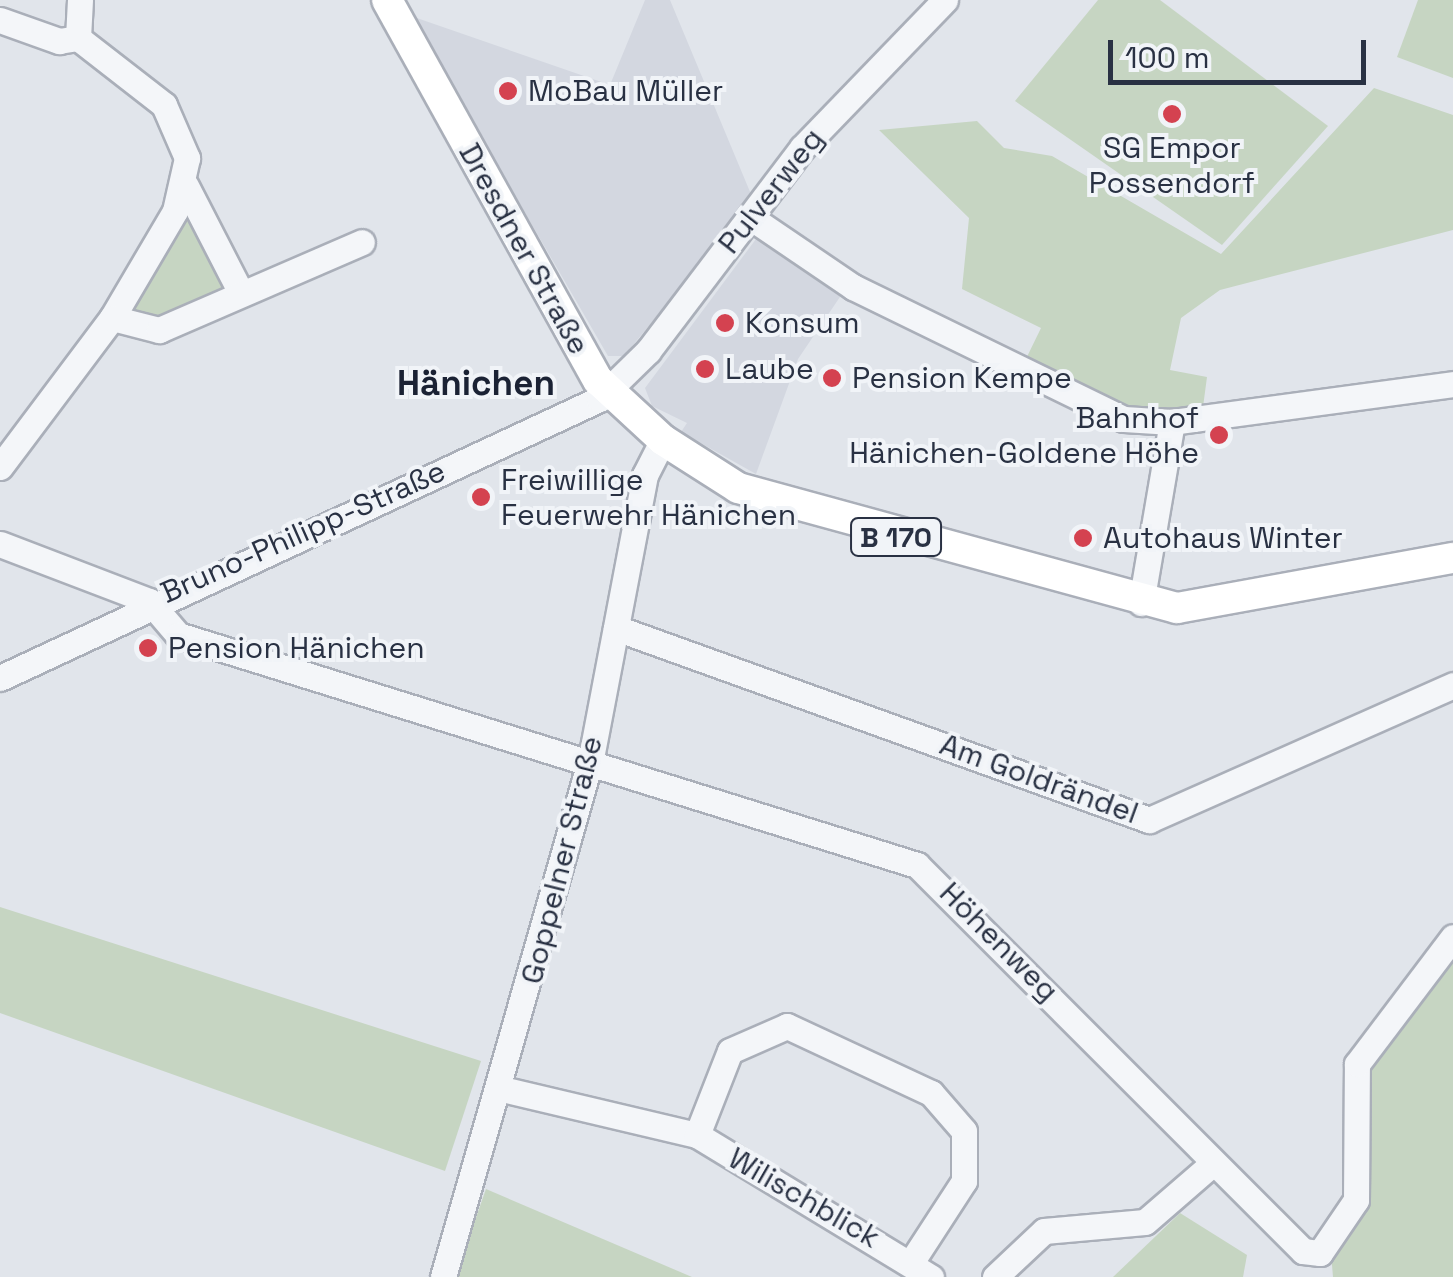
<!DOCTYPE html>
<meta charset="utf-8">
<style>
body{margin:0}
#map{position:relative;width:1453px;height:1277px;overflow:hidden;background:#e1e5eb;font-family:"Space Grotesk",sans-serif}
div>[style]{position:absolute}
.built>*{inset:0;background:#d3d7e0}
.green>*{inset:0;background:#c6d5c2}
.roads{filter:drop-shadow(2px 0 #aaafb9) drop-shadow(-2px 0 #aaafb9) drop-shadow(0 2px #aaafb9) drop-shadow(0 -2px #aaafb9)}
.minor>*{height:25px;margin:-12.5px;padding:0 12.5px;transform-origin:12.5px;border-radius:12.5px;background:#f4f6f9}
.major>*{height:30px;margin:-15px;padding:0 15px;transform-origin:15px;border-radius:15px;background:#fff}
.dots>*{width:28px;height:28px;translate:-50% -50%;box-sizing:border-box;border:5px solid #f1f4f8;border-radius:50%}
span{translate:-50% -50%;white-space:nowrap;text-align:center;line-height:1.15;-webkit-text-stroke:8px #f1f4f8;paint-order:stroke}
.shield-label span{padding:2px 8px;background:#f1f4f8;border:2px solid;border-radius:8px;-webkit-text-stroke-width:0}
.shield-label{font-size:28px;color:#293143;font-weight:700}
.poi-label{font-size:30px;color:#293143}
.left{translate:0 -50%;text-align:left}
.right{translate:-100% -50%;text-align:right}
.street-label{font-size:30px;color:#293143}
.quarter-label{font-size:35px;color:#1b2234;font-weight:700}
.scale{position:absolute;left:1108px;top:40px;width:258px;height:45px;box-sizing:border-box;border:5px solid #293143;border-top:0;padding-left:12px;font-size:30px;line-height:35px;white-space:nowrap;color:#293143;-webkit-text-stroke:8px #f1f4f8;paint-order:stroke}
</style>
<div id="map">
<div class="built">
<div style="clip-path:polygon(645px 0,670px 0,753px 199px,624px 356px,608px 356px,411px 16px,610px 85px)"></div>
<div style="clip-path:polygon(759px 235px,844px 291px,798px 359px,756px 474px,681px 432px,687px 423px,652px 406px,645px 388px)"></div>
</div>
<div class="green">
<div style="clip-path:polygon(1098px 0,1160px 0,1328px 126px,1222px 245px,1015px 101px)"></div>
<div style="clip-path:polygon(1418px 0,1453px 0,1453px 78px,1397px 57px)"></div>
<div style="clip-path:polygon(1374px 88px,1453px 115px,1453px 230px,1220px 290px,1181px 318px,1170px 370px,1207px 377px,1203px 407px,1141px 414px,1023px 365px,1041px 328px,962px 289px,969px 218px,879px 130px,977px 121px,1004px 148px,1052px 156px,1221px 254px)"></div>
<div style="clip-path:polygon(198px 219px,228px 277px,225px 291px,165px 321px,133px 312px,180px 221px)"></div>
<div style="clip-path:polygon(0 907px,481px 1061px,445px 1171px,0 1013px)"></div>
<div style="clip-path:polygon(1453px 945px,1453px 1277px,1333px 1277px,1331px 1253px,1350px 1226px,1359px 1074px)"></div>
<div style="clip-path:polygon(486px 1189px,692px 1277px,455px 1277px)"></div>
<div style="clip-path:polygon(1180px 1213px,1247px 1255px,1243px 1277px,1113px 1277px)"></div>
</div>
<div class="roads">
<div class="minor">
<div style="left:0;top:20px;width:63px;rotate:19.6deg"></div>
<div style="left:59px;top:41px;width:19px;rotate:-9deg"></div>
<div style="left:78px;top:38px;width:109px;rotate:37.9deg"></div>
<div style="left:164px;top:105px;width:58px;rotate:66.5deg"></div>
<div style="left:187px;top:158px;width:54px;rotate:102.8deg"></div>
<div style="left:175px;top:211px;width:124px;rotate:120.5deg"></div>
<div style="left:78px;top:38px;width:38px;rotate:-87deg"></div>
<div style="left:186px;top:186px;width:120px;rotate:62.8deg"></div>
<div style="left:750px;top:217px;width:125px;rotate:34.2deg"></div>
<div style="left:853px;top:287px;width:301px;rotate:26deg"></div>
<div style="left:1124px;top:419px;width:48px;rotate:3.6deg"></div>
<div style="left:1172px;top:422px;width:284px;rotate:-7.7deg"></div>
<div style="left:0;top:467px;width:186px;rotate:-53.1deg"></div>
<div style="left:112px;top:318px;width:49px;rotate:14.3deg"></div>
<div style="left:159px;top:330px;width:221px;rotate:-23.4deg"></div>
<div style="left:0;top:544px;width:160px;rotate:20.9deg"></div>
<div style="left:149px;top:601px;width:45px;rotate:49.5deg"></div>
<div style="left:178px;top:635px;width:774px;rotate:17.29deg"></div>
<div style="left:917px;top:865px;width:546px;rotate:45deg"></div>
<div style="left:1303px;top:1251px;width:17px;rotate:7deg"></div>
<div style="left:1320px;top:1253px;width:64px;rotate:-55.8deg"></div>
<div style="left:1356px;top:1200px;width:136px;rotate:-89.6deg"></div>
<div style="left:1357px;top:1064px;width:159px;rotate:-52.9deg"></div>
<div style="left:1141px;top:603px;width:184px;rotate:-80.3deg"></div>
<div style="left:616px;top:628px;width:567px;rotate:19.81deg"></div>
<div style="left:1149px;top:820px;width:333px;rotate:-23.9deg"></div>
<div style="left:0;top:678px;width:661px;rotate:-24.97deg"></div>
<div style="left:599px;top:399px;width:69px;rotate:-44.4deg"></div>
<div style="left:648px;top:351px;width:255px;rotate:-52.8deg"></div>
<div style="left:802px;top:148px;width:206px;rotate:-46deg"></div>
<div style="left:502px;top:1089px;width:200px;rotate:13.3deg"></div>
<div style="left:697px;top:1135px;width:274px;rotate:31.3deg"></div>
<div style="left:697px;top:1135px;width:90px;rotate:-68.6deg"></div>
<div style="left:730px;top:1051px;width:62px;rotate:-23.7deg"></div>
<div style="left:787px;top:1026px;width:159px;rotate:25deg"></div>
<div style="left:931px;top:1093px;width:50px;rotate:49deg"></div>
<div style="left:964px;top:1131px;width:50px;rotate:90deg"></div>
<div style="left:964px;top:1181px;width:95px;rotate:123deg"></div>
<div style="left:443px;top:1277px;width:540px;rotate:-74.08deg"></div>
<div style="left:591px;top:758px;width:288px;rotate:-79.2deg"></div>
<div style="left:645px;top:475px;width:39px;rotate:-63deg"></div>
<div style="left:995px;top:1277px;width:67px;rotate:-43.2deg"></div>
<div style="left:1044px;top:1231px;width:101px;rotate:-5.1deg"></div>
<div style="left:1145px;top:1222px;width:90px;rotate:-40.9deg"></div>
</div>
<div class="major">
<div style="left:387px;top:0;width:435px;rotate:61deg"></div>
<div style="left:598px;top:380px;width:88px;rotate:42.7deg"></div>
<div style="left:663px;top:440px;width:89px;rotate:32.6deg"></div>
<div style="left:738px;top:488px;width:455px;rotate:15.3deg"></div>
<div style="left:1177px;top:608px;width:280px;rotate:-10.3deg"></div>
</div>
</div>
<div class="dots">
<div style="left:508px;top:91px;background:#d44250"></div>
<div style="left:1172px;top:114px;background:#d44250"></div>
<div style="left:725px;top:323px;background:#d44250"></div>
<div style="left:705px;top:369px;background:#d44250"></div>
<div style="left:832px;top:378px;background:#d44250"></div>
<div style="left:1219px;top:435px;background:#d44250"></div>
<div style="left:481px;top:497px;background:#d44250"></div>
<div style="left:1083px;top:538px;background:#d44250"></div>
<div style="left:148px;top:648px;background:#d44250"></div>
</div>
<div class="shield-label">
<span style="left:896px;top:537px">B 170</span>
</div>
<div class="poi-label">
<span class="left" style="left:528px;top:91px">MoBau Müller</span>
<span style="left:1172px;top:165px">SG Empor<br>Possendorf</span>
<span class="left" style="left:745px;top:323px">Konsum</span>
<span class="left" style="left:725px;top:369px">Laube</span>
<span class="left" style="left:852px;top:378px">Pension Kempe</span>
<span class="right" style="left:1199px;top:435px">Bahnhof<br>Hänichen-Goldene Höhe</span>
<span class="left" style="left:501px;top:497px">Freiwillige<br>Feuerwehr Hänichen</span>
<span class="left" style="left:1103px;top:538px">Autohaus Winter</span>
<span class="left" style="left:168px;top:648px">Pension Hänichen</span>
</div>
<div class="street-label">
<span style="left:771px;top:191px;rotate:-52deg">Pulverweg</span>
<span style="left:524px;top:249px;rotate:61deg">Dresdner Straße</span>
<span style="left:303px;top:532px;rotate:-24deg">Bruno-Philipp-Straße</span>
<span style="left:1039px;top:779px;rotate:20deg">Am Goldrändel</span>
<span style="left:562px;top:860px;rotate:-76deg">Goppelner Straße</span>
<span style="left:999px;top:942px;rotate:45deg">Höhenweg</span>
<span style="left:804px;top:1198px;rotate:30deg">Wilischblick</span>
</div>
<div class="quarter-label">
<span style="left:476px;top:383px">Hänichen</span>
</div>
<div class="scale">100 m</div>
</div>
